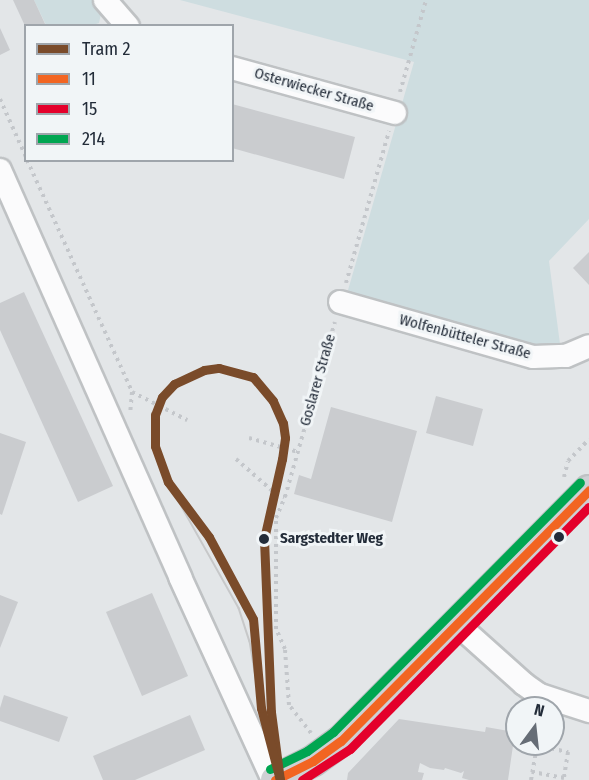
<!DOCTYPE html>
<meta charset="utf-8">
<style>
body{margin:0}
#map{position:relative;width:589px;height:780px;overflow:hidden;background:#e3e6e8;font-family:"Fira Sans Condensed",sans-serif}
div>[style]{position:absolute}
.green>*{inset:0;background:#cedde0}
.building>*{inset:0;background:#cacccf}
.path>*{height:4px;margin-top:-2px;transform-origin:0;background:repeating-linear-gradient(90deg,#c4c7cb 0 3px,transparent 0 7.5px)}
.roads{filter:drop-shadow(2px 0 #bfc2c4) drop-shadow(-2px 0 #bfc2c4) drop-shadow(0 2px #bfc2c4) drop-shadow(0 -2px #bfc2c4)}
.minor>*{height:22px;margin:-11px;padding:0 11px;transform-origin:11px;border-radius:11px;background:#fbfbfc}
.major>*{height:28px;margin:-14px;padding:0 14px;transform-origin:14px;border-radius:14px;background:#ced0d4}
.tram>*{height:1.5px;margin:-0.75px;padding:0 0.75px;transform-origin:0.75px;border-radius:0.75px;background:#c7c8c9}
.bus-1>*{height:9px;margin:-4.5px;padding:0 4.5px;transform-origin:4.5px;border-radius:4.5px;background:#f26522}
.bus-2>*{height:9px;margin:-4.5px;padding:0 4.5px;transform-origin:4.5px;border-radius:4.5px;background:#e4002b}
.bus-3>*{height:9px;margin:-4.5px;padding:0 4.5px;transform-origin:4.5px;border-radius:4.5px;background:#00a651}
.tram-1>*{height:9px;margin:-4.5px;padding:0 4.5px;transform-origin:4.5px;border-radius:4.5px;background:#7a4b2a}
.dots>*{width:16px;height:16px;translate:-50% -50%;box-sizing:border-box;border:3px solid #f1f5f7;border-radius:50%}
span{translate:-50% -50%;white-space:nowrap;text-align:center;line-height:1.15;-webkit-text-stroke:6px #f1f5f7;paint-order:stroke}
.street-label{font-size:15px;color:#232c39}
.stop-label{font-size:15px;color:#232c39;font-weight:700}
.left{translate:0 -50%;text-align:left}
.legend{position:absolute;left:24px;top:24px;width:210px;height:138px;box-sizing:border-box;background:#f1f5f7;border:2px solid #9fa5ab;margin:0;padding:8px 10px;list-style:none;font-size:18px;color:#232c39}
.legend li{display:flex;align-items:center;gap:12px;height:30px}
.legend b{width:30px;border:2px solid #9fa5ab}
.north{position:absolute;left:505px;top:696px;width:60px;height:60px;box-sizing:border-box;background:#f1f5f7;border:2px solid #9fa5ab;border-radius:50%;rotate:15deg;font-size:16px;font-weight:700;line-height:24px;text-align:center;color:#232c39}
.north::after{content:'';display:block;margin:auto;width:21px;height:27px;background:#666d76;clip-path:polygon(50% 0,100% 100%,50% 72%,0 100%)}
</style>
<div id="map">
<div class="green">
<div style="clip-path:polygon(34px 0,104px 0,99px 23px,90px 26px,46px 25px)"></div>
<div style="clip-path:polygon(180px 0,589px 0,589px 219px,549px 261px,560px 344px,524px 348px,346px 297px,414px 62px)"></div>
</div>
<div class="building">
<div style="clip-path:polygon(13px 0,34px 0,46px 26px,25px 26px)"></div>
<div style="clip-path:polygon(0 28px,10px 50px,0 55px)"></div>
<div style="clip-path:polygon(232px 104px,355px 137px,344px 179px,232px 148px)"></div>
<div style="clip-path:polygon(589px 252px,589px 285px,573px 268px)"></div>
<div style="clip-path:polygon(24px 292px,113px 486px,78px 502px,0 330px,0 303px)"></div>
<div style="clip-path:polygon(436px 396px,483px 409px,473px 446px,426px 433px)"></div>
<div style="clip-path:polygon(331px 407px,417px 431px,392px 522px,294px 494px,299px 475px,311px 479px)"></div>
<div style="clip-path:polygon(0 433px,26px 442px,2px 515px,0 514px)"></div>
<div style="clip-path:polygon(152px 593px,188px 676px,142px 696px,106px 612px)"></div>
<div style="clip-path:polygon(0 595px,18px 602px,0 648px)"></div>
<div style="clip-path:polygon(4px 695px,68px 717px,59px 742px,0 721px,0 708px)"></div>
<div style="clip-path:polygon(190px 715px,205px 750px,135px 780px,103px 780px,93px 756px)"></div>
<div style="clip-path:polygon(399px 719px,485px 732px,486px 727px,515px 732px,508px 780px,469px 780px,462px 778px,464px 771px,461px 773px,445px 768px,444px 770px,430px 768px,420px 763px,418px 772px,424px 773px,422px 780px,347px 780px,348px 773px)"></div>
</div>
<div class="path">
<div style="left:400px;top:92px;width:96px;rotate:-74.2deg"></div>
<div style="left:0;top:99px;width:64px;rotate:65.9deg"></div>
<div style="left:27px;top:160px;width:255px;rotate:65.6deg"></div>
<div style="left:132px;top:392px;width:21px;rotate:95deg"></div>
<div style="left:346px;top:283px;width:158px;rotate:-74.2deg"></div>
<div style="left:132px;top:392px;width:62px;rotate:27deg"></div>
<div style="left:249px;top:438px;width:51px;rotate:15.9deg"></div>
<div style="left:236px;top:459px;width:53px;rotate:41.2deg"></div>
<div style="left:276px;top:494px;width:9px;rotate:18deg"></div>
<div style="left:564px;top:477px;width:16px;rotate:-76deg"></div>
<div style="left:568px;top:461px;width:30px;rotate:-46deg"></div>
<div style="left:311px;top:733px;width:36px;rotate:-128deg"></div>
<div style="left:289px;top:705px;width:56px;rotate:-94.1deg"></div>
<div style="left:285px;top:649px;width:22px;rotate:-114deg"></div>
<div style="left:276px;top:629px;width:111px;rotate:-90deg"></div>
<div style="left:276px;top:518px;width:23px;rotate:-67deg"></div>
<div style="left:285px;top:497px;width:182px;rotate:-74.1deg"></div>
<div style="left:531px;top:780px;width:36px;rotate:-80deg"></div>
<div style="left:537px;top:745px;width:32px;rotate:13deg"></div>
<div style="left:568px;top:752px;width:26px;rotate:99deg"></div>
<div style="left:564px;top:778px;width:33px;rotate:-169deg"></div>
</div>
<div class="roads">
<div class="minor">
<div style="left:105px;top:0;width:35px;rotate:49deg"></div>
<div style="left:232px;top:68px;width:169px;rotate:15.4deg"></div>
<div style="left:0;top:170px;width:445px;rotate:66.1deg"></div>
<div style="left:180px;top:577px;width:223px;rotate:65.4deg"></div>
<div style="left:340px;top:302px;width:201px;rotate:15.9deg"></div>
<div style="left:533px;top:357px;width:33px;rotate:-2deg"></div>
<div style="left:566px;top:356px;width:25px;rotate:-23deg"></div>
<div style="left:457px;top:624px;width:90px;rotate:41.8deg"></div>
<div style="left:524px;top:684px;width:19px;rotate:35deg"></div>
<div style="left:540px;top:695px;width:52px;rotate:18.1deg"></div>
</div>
<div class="major">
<div style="left:275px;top:780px;width:42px;rotate:-26.6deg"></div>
<div style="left:313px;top:761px;width:34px;rotate:-36deg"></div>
<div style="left:341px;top:741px;width:353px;rotate:-45.3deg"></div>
</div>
</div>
<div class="tram">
<div style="left:168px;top:482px;width:145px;rotate:60.6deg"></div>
<div style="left:239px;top:608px;width:35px;rotate:72deg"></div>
<div style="left:250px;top:641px;width:68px;rotate:80.7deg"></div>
</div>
<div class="bus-1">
<div style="left:275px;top:780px;width:42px;rotate:-26.6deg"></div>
<div style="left:313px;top:761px;width:34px;rotate:-36deg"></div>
<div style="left:341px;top:741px;width:353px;rotate:-45.3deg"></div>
</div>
<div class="bus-2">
<div style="left:302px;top:780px;width:57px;rotate:-32.9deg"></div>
<div style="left:350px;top:749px;width:340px;rotate:-45.4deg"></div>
</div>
<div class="bus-3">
<div style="left:270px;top:769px;width:41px;rotate:-25.9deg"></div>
<div style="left:307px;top:751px;width:32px;rotate:-36deg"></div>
<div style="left:333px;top:732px;width:351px;rotate:-45.3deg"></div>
</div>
<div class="tram-1">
<div style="left:219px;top:368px;width:35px;rotate:15deg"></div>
<div style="left:253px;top:377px;width:31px;rotate:50deg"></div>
<div style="left:273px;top:401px;width:24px;rotate:66deg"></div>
<div style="left:283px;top:423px;width:15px;rotate:82deg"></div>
<div style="left:285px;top:438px;width:21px;rotate:98deg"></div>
<div style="left:282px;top:459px;width:82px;rotate:102.7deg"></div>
<div style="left:264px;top:539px;width:173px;rotate:87.7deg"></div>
<div style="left:271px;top:712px;width:69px;rotate:82.5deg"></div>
<div style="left:280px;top:780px;width:74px;rotate:-104.8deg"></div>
<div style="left:261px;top:708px;width:89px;rotate:-95.1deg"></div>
<div style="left:253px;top:619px;width:93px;rotate:-118.2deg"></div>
<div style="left:209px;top:537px;width:69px;rotate:-126.7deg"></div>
<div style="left:168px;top:482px;width:38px;rotate:-110deg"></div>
<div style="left:155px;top:446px;width:31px;rotate:-90deg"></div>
<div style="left:155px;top:415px;width:19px;rotate:-69deg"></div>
<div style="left:162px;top:397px;width:18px;rotate:-47deg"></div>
<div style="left:174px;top:384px;width:33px;rotate:-25deg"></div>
<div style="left:204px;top:370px;width:15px;rotate:-8deg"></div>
</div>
<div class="dots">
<div style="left:559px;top:537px;background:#232c39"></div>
<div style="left:264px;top:539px;background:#232c39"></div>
</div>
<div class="street-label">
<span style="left:314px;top:90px;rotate:16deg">Osterwiecker Straße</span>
<span style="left:465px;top:337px;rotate:15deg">Wolfenbütteler Straße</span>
<span style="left:318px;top:380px;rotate:-74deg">Goslarer Straße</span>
</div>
<div class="stop-label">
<span class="left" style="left:280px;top:539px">Sargstedter Weg</span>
</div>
<ul class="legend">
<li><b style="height:8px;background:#7a4b2a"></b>Tram 2</li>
<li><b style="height:8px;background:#f26522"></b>11</li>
<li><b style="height:8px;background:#e4002b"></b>15</li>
<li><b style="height:8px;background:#00a651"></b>214</li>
</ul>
<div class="north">N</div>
</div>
